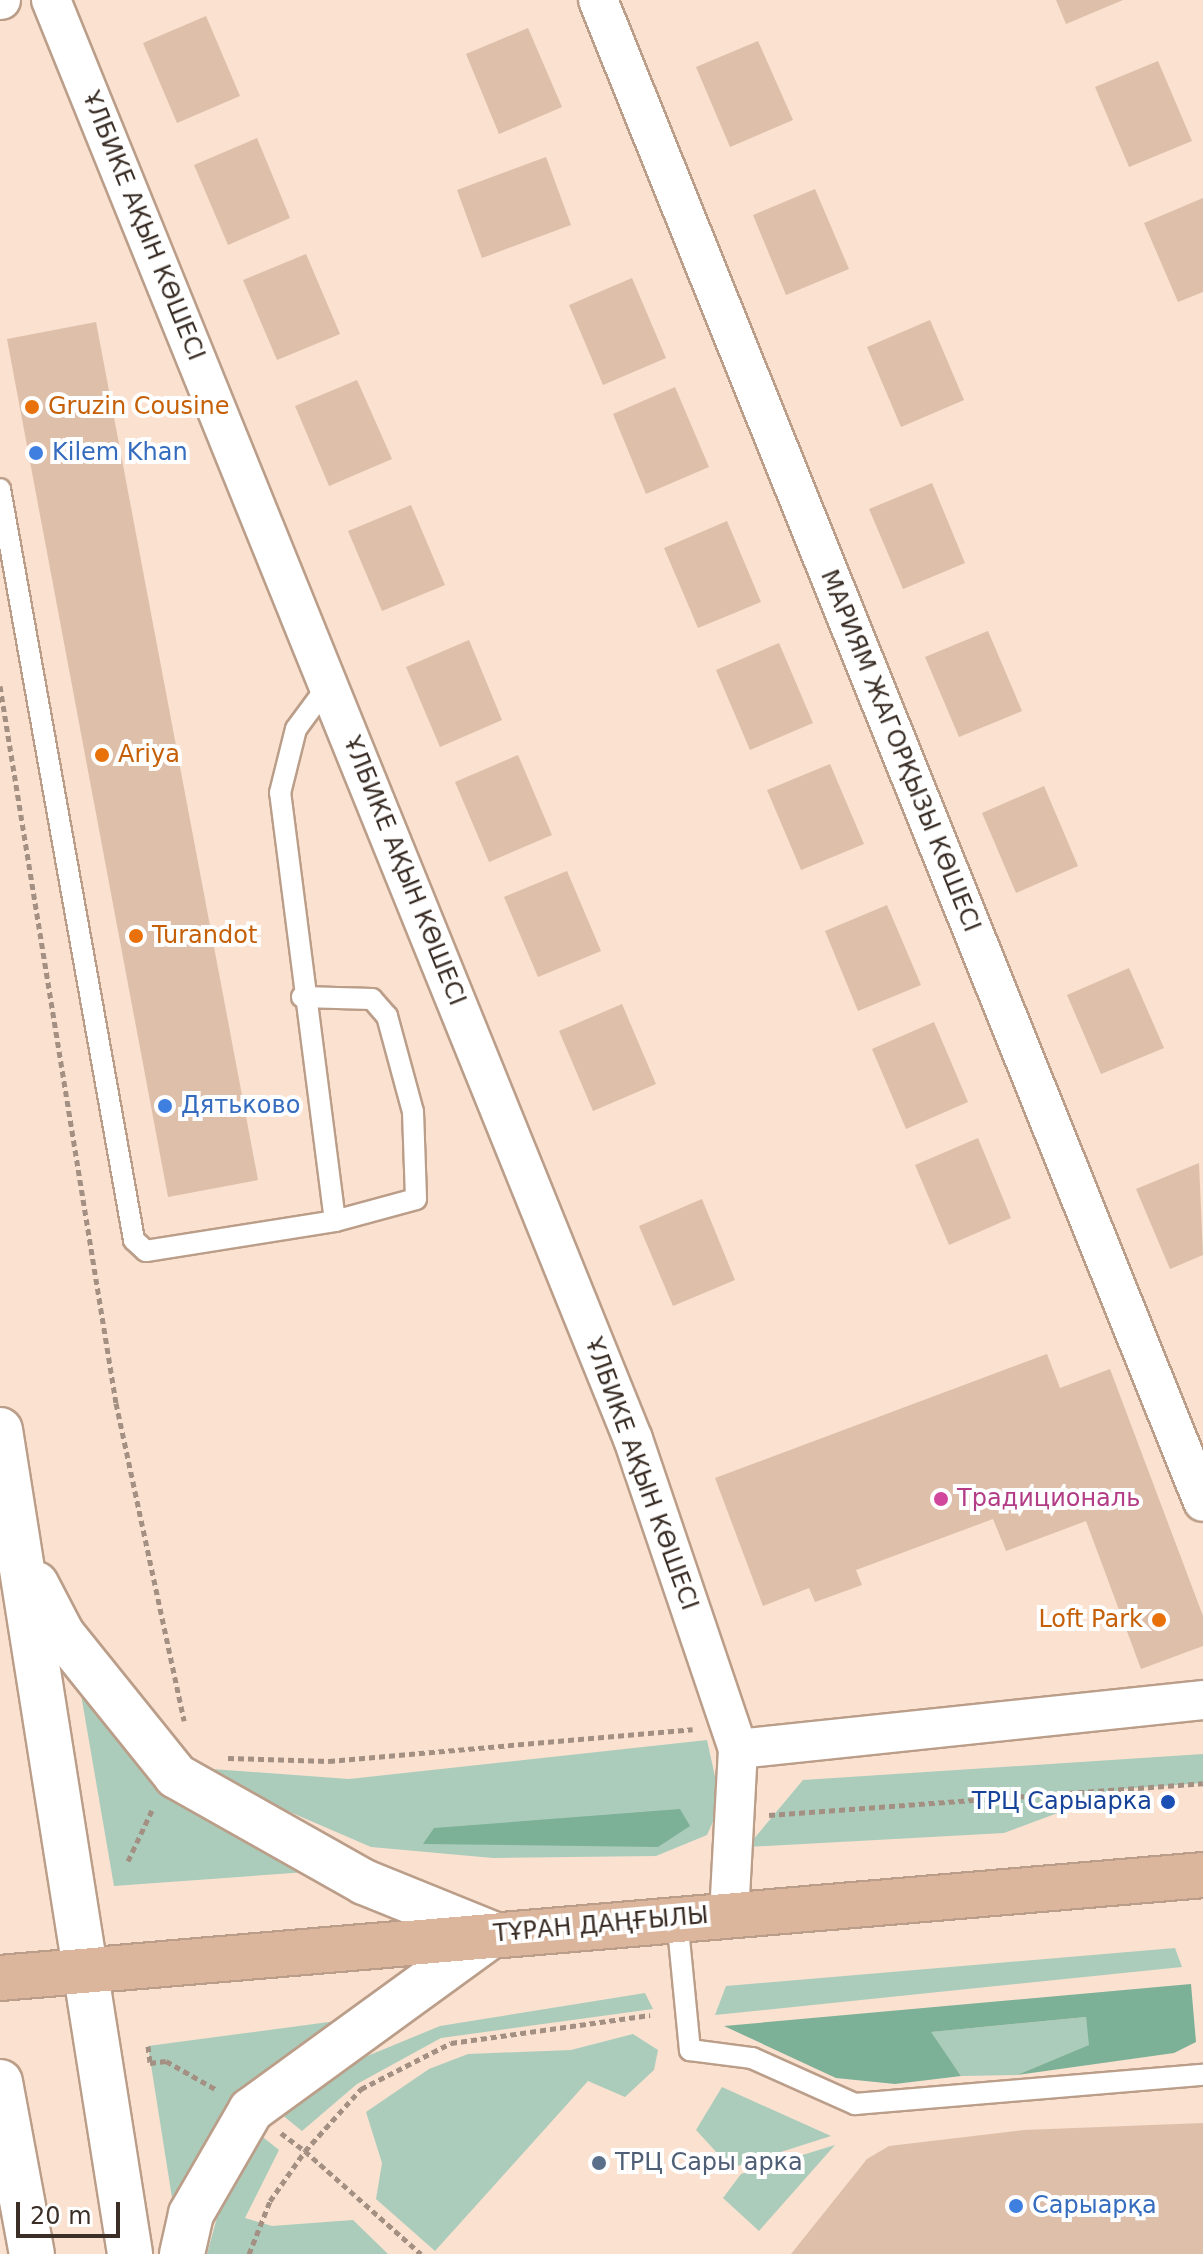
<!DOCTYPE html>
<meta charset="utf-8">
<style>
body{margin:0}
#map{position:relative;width:1203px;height:2254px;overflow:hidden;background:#fae1d0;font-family:"DejaVu Sans",sans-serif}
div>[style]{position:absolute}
.green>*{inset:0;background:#abccbb}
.forest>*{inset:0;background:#7cb097}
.building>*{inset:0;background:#debfaa}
.path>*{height:5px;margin-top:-2.5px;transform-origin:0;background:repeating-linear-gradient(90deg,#a39083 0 6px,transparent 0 10px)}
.roads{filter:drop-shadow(2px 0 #bb9e89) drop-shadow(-2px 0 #bb9e89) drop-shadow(0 2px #bb9e89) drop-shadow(0 -2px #bb9e89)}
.lane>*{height:20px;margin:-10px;padding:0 10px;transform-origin:10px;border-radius:10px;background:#fff}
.street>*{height:38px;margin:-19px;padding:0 19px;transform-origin:19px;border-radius:19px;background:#fff}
.secondary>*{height:44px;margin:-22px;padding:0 22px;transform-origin:22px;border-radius:22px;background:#fff}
.primary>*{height:44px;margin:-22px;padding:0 22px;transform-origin:22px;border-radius:22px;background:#dbb59c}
.dots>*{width:22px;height:22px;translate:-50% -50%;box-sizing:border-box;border:4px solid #fff;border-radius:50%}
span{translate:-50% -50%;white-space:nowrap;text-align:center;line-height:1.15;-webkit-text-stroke:8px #fff;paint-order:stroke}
.street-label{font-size:24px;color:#3a2e26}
.food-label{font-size:24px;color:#c56008}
.left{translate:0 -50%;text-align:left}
.right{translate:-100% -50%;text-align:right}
.shop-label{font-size:24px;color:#366cbe}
.hotel-label{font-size:24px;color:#b23c85}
.transit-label{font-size:24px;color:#164399}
.service-label{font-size:24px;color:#4e5e75}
.scale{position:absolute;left:16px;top:2202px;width:104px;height:36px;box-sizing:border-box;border:4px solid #3a2e26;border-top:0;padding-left:10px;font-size:24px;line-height:28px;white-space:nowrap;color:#3a2e26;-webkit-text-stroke:6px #fff;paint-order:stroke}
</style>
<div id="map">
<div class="green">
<div style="clip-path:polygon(78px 1677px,321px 1871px,114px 1886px)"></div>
<div style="clip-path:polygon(707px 1740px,721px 1804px,707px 1835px,656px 1856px,493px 1858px,371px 1847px,209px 1777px,212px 1769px,349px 1779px)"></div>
<div style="clip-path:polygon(1203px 1754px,1203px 1783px,1122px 1789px,1004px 1833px,747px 1847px,803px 1780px)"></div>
<div style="clip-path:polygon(1175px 1948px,1182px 1967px,715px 2015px,726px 1986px)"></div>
<div style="clip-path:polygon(645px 1993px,653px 2009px,441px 2038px,357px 2084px,302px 2131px,281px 2114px,348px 2064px,440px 2026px)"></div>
<div style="clip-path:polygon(1086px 2017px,1090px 2045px,1017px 2075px,961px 2076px,930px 2032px)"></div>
<div style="clip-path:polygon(359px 2018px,176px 2223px,148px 2046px)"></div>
<div style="clip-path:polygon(633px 2034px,658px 2050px,654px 2070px,625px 2097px,588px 2081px,435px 2251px,376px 2199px,382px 2163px,366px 2112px,429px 2069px,468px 2054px,571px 2050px)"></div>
<div style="clip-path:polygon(722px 2087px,831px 2136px,731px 2168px,696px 2130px)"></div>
<div style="clip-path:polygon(259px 2134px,279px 2150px,245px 2218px,272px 2226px,353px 2220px,388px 2254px,207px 2254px,219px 2210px)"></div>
<div style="clip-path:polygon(835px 2145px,759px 2231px,723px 2198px,741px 2174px)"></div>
</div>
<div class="forest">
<div style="clip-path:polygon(680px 1809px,690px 1826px,658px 1847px,423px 1844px,434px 1828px)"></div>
<div style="clip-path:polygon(1191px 1984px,1196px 2042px,1174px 2053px,1017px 2075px,1089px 2045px,1086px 2017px,931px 2032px,961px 2076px,895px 2084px,836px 2078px,724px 2026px)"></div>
</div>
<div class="building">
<div style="clip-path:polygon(1056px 0,1123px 0,1066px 24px)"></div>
<div style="clip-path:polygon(206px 16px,240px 96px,177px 123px,143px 43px)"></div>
<div style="clip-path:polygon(528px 28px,562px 107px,499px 134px,466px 54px)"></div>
<div style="clip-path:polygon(758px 41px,793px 120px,730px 147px,696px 67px)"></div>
<div style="clip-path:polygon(1158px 61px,1192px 141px,1129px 167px,1095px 87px)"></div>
<div style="clip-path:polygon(257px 138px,290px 218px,228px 245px,194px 165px)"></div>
<div style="clip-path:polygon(546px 157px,571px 225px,482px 258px,457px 190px)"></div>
<div style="clip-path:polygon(815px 189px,849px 269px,786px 295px,753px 215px)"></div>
<div style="clip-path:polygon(1203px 198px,1203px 292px,1178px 302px,1144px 223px)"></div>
<div style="clip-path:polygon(306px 254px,340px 334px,277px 360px,243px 280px)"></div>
<div style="clip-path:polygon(632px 278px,666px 358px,603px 385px,569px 305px)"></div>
<div style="clip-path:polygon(930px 320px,964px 400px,901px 427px,867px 347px)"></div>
<div style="clip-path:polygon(96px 322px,258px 1180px,168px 1197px,7px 339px)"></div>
<div style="clip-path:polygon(357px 380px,392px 459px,329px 486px,295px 406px)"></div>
<div style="clip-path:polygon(675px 387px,709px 467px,646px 494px,613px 414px)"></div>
<div style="clip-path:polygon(932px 483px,965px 563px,903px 589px,869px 509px)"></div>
<div style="clip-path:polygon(411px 505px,445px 585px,382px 611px,348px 531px)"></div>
<div style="clip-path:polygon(727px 521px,761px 602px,698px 628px,664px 548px)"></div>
<div style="clip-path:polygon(988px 631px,1022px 711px,959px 737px,925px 657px)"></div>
<div style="clip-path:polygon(469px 640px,502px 720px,440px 747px,406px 667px)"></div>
<div style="clip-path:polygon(779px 643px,813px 723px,750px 750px,716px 670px)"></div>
<div style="clip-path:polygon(518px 755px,552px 835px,489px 862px,455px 782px)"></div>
<div style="clip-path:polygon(830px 764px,864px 844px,801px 870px,767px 790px)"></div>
<div style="clip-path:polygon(1044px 786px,1078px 866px,1016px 893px,982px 813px)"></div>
<div style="clip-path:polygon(567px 871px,601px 951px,538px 977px,504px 897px)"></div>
<div style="clip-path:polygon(887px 905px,921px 985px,858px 1011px,825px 931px)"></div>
<div style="clip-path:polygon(1129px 968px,1164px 1048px,1101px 1074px,1067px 995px)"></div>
<div style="clip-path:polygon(622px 1004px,656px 1084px,593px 1111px,559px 1031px)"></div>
<div style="clip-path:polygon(934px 1022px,968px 1102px,906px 1129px,872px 1049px)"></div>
<div style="clip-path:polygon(978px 1138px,1011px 1218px,949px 1245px,915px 1165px)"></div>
<div style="clip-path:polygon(1199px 1163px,1203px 1255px,1170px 1269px,1136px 1189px)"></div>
<div style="clip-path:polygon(702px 1199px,735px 1280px,673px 1306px,639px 1226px)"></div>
<div style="clip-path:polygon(1047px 1354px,1060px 1388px,1110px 1369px,1203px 1616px,1203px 1646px,1141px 1669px,1086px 1521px,1006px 1551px,993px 1519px,856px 1570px,862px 1585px,815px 1602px,809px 1588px,763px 1606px,715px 1478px)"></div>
<div style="clip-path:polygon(1203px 2123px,1203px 2254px,791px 2254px,867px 2159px,889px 2146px,1024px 2130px)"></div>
</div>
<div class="path">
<div style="left:0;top:686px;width:726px;rotate:80.81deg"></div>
<div style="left:116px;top:1403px;width:325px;rotate:77.9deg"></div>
<div style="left:228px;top:1758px;width:101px;rotate:1.7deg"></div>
<div style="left:329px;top:1761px;width:365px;rotate:-5deg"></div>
<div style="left:769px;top:1815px;width:435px;rotate:-4.2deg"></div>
<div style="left:128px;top:1861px;width:59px;rotate:-64.7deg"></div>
<div style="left:148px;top:2046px;width:17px;rotate:83deg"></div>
<div style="left:150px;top:2063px;width:16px;rotate:-7deg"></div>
<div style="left:166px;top:2061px;width:59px;rotate:29.6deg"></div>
<div style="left:281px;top:2133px;width:30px;rotate:37deg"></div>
<div style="left:305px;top:2151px;width:84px;rotate:-47.9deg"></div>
<div style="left:361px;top:2089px;width:101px;rotate:-27.1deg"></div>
<div style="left:451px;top:2043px;width:201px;rotate:-8deg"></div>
<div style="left:249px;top:2254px;width:57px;rotate:-68.4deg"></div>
<div style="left:270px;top:2201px;width:61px;rotate:-55deg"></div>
<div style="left:305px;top:2151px;width:155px;rotate:41.6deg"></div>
</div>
<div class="roads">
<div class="lane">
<div style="left:0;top:489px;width:763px;rotate:79.88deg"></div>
<div style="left:134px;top:1240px;width:16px;rotate:43deg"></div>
<div style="left:146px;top:1251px;width:191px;rotate:-9deg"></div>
<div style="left:335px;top:1221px;width:432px;rotate:-97.3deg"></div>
<div style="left:280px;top:793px;width:66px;rotate:-76deg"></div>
<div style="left:296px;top:729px;width:56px;rotate:-53.7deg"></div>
<div style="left:302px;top:997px;width:70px;rotate:1.6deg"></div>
<div style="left:372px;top:999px;width:23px;rotate:49deg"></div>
<div style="left:387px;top:1016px;width:99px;rotate:74.8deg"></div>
<div style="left:413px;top:1112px;width:87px;rotate:88deg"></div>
<div style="left:416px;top:1199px;width:84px;rotate:164.8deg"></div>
<div style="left:677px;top:1918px;width:133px;rotate:84.4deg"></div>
<div style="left:690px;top:2050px;width:63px;rotate:7.4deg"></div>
<div style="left:752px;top:2058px;width:113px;rotate:24.1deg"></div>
<div style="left:855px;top:2104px;width:349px;rotate:-4.8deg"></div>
</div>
<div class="street">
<div style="left:0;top:0;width:1px"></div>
<div style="left:51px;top:0;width:1552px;rotate:67.98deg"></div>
<div style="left:633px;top:1439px;width:327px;rotate:71.3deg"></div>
<div style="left:738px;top:1749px;width:165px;rotate:93.1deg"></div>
<div style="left:598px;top:0;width:1619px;rotate:68.06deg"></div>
<div style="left:738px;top:1749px;width:468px;rotate:-6deg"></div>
</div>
<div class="secondary">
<div style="left:0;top:1430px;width:834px;rotate:81.03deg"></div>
<div style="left:36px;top:1584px;width:56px;rotate:62.5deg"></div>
<div style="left:62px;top:1634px;width:182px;rotate:51.2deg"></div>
<div style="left:176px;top:1776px;width:216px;rotate:29.4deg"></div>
<div style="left:364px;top:1882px;width:139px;rotate:22deg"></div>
<div style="left:0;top:2082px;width:175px;rotate:79.5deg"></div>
<div style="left:182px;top:2254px;width:41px;rotate:-77.3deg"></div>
<div style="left:191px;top:2214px;width:120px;rotate:-60deg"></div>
<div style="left:251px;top:2110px;width:299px;rotate:-36deg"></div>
</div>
<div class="primary">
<div style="left:0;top:1978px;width:1207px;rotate:-4.89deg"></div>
</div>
</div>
<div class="dots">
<div style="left:32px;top:407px;background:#e8710a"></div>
<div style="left:36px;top:453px;background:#3f7fe0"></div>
<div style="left:102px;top:755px;background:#e8710a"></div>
<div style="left:136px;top:936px;background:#e8710a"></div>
<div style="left:165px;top:1106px;background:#3f7fe0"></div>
<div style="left:941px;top:1499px;background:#d1479c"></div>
<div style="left:1159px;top:1620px;background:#e8710a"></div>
<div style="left:1168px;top:1802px;background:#1a4fb4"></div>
<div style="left:599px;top:2163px;background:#5c6f8a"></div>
<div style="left:1016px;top:2206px;background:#3f7fe0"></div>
</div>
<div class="street-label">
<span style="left:143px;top:226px;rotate:68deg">ҰЛБИКЕ АҚЫН КӨШЕСІ</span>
<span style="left:900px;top:751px;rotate:68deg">МАРИЯМ ЖАГОРҚЫЗЫ КӨШЕСІ</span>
<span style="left:404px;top:871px;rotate:68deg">ҰЛБИКЕ АҚЫН КӨШЕСІ</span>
<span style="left:641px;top:1474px;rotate:70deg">ҰЛБИКЕ АҚЫН КӨШЕСІ</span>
<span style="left:601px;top:1925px;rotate:-5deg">ТҰРАН ДАҢҒЫЛЫ</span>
</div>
<div class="food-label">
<span class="left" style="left:48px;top:407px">Gruzin Cousine</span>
<span class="left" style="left:118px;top:755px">Ariya</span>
<span class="left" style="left:152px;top:936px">Turandot</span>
<span class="right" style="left:1143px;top:1620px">Loft Park</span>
</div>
<div class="shop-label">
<span class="left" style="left:52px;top:453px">Kilem Khan</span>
<span class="left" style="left:181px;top:1106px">Дятьково</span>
<span class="left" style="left:1032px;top:2206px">Сарыарқа</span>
</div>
<div class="hotel-label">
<span class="left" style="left:957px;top:1499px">Традициональ</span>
</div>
<div class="transit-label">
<span class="right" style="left:1152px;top:1802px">ТРЦ Сарыарка</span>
</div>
<div class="service-label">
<span class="left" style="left:615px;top:2163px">ТРЦ Сары арка</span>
</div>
<div class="scale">20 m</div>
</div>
